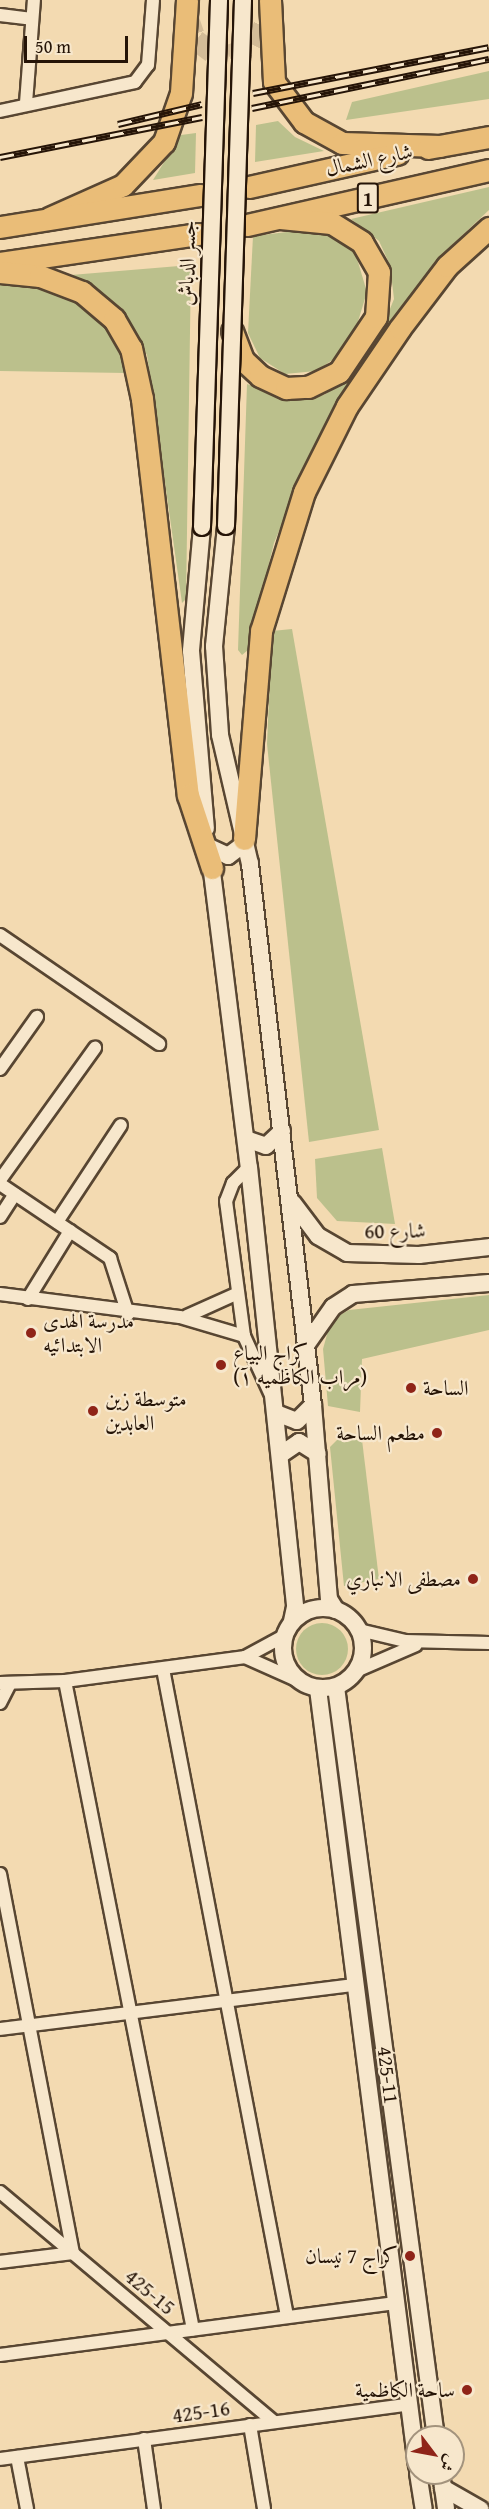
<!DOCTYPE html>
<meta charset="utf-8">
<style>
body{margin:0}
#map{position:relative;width:489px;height:2509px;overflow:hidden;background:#f3dab1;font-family:"Gentium Book Plus",Amiri,serif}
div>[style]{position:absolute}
.green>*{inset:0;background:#bbc08c}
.round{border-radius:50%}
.highway-tunnel>*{height:21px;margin-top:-10.5px;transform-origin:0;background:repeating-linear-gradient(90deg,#d4bc98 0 21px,transparent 0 31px)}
.roads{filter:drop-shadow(2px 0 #584632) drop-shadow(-2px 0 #584632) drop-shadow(0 2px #584632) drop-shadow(0 -2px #584632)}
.street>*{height:12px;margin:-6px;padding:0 6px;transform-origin:6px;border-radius:6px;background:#f7e7cc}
.secondary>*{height:16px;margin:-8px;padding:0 8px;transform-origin:8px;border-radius:8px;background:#f7e7cc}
.secondary>.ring{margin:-8px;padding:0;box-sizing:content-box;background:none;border:16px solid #f7e7cc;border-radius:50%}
.highway>*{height:21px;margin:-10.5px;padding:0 10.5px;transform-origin:10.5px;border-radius:10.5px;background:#eabd78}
.rail>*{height:7px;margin-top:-3.5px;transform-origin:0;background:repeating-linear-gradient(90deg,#f7e7cc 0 14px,#251407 0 28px);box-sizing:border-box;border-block:2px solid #251407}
.bridges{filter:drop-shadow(2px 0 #251407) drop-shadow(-2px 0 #251407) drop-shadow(0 2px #251407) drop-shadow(0 -2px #251407)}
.secondary-bridge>*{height:16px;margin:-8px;padding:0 8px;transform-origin:8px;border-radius:8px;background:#f7e7cc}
.dots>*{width:16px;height:16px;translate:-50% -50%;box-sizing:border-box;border:3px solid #f7e7cc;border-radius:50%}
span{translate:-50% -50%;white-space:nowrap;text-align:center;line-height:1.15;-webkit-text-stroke:4.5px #f7e7cc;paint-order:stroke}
.shield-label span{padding:2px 4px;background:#f7e7cc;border:2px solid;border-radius:4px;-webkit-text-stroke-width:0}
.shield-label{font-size:20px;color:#251407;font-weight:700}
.street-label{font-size:21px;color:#251407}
.poi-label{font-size:21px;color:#251407}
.left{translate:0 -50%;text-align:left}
.right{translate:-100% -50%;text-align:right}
.north{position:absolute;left:405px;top:2425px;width:60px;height:60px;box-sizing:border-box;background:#f7e7cc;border:2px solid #a3937d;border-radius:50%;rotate:122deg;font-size:16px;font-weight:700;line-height:24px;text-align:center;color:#251407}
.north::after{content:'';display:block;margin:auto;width:21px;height:27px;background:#8f2418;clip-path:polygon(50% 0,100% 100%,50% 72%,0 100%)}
.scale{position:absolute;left:24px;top:36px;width:104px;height:27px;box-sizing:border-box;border:3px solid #251407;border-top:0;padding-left:8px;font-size:18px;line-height:21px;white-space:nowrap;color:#251407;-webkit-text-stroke:4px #f7e7cc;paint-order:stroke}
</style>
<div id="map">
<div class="green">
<div style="clip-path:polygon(489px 71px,489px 99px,346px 120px,352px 102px)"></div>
<div style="clip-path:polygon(278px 121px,295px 137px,324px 151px,255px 162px,256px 125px)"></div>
<div style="clip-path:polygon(196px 133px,195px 173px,153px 180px,181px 135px)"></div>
<div style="clip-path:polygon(489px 187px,489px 210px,436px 260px,317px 441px,274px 543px,248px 650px,242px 655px,238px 650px,247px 384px,286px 400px,324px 395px,347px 380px,379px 336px,394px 299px,390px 265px,379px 241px,351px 219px)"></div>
<div style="clip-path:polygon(303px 230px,333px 236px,355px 252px,367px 292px,356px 328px,334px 359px,316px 371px,285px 374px,260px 358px,248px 333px,253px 236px)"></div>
<div style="clip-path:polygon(191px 265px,186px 599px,182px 603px,147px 355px,118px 306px,71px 275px)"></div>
<div style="clip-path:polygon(0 279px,60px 289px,98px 314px,120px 346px,126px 373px,0 371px)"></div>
<div style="clip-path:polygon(292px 629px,379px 1130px,309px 1142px,267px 744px,272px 631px)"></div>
<div style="clip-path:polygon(382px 1148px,395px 1224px,337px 1221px,317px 1198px,315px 1159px)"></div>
<div style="clip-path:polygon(489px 1295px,489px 1330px,362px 1359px,360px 1412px,328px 1406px,323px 1349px,331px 1320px,349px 1310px)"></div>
<div style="clip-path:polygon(339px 1438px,362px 1440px,379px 1579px,344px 1586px,330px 1447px)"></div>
<div class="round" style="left:296px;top:1623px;width:52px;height:52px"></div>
</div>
<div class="highway-tunnel">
<div style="left:187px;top:14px;width:28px;rotate:71deg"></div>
<div style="left:196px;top:40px;width:20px;rotate:37deg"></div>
<div style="left:212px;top:52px;width:17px;rotate:10deg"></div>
<div style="left:229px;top:55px;width:27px;rotate:-22deg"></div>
<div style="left:254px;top:45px;width:34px;rotate:-63deg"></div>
<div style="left:200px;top:195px;width:50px;rotate:-9.3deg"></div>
</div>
<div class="roads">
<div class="street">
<div style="left:0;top:15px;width:32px;rotate:7deg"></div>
<div style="left:26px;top:103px;width:103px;rotate:-85.6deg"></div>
<div style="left:0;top:111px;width:138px;rotate:-12.1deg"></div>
<div style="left:135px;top:82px;width:21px;rotate:-53deg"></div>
<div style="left:148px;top:65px;width:65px;rotate:-85.6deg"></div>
<div style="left:0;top:935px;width:193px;rotate:34.4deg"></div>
<div style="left:0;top:1069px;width:64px;rotate:-54.6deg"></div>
<div style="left:249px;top:1167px;width:23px;rotate:135deg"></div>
<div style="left:233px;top:1183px;width:19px;rotate:111deg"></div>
<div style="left:226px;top:1201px;width:136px;rotate:82.4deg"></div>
<div style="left:244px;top:1336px;width:63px;rotate:65.5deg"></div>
<div style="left:0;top:1180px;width:163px;rotate:-54.3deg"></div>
<div style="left:0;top:1184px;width:133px;rotate:33.9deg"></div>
<div style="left:110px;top:1258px;width:59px;rotate:72.2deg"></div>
<div style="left:0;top:1217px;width:27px;rotate:-57deg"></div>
<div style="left:57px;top:1222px;width:116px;rotate:-56.6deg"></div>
<div style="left:0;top:1294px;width:181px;rotate:7.3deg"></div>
<div style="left:180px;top:1317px;width:67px;rotate:16.5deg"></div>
<div style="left:28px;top:1299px;width:80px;rotate:-58.3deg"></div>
<div style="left:187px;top:1316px;width:54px;rotate:-24.2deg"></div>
<div style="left:359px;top:1630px;width:47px;rotate:13.4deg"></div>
<div style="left:405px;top:1641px;width:84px;rotate:1.4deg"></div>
<div style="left:245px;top:1657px;width:59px;rotate:24deg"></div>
<div style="left:163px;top:1669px;width:659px;rotate:79.15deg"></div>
<div style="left:356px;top:1671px;width:65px;rotate:-23.4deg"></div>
<div style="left:65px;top:1681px;width:661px;rotate:78.83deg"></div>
<div style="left:0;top:1683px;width:65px;rotate:-1.8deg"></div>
<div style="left:65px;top:1681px;width:182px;rotate:-7.6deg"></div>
<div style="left:245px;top:1657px;width:44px;rotate:-28.3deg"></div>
<div style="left:0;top:1703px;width:20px;rotate:-63deg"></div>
<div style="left:0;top:1874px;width:386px;rotate:79.1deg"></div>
<div style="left:73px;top:2253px;width:74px;rotate:173deg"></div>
<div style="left:0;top:2029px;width:357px;rotate:-7.1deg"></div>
<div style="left:0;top:2192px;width:358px;rotate:40deg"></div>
<div style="left:0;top:2355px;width:397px;rotate:-7.5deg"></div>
<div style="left:250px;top:2425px;width:85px;rotate:80.5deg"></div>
<div style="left:144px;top:2439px;width:71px;rotate:81.9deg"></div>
<div style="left:17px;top:2457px;width:53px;rotate:79.1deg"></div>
<div style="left:0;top:2459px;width:411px;rotate:-7.6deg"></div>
</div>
<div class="secondary">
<div style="left:226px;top:526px;width:121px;rotate:95.7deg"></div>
<div style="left:214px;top:646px;width:89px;rotate:86.1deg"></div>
<div style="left:220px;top:735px;width:132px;rotate:76.9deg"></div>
<div style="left:250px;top:864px;width:545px;rotate:83.36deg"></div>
<div style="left:313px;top:1405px;width:195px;rotate:85.3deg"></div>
<div style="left:329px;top:1599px;width:13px;rotate:58deg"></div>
<div style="left:202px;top:527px;width:124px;rotate:95.1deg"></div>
<div style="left:191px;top:651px;width:178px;rotate:85.2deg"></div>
<div style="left:209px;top:847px;width:21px;rotate:25deg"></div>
<div style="left:228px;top:856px;width:21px;rotate:-37deg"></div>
<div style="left:210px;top:856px;width:313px;rotate:82.9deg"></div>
<div style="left:249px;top:1167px;width:442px;rotate:84deg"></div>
<div style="left:295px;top:1607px;width:14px;rotate:102deg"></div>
<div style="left:246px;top:1139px;width:21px;rotate:19deg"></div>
<div style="left:266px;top:1146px;width:22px;rotate:-43deg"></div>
<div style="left:293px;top:1203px;width:41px;rotate:52.9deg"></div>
<div style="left:318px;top:1236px;width:34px;rotate:30deg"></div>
<div style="left:347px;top:1253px;width:72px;rotate:1.6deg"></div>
<div style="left:419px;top:1255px;width:70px;rotate:-6.5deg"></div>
<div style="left:307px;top:1344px;width:45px;rotate:-54.9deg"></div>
<div style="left:333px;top:1307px;width:24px;rotate:-33deg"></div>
<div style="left:353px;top:1294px;width:136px;rotate:-4.6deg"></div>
<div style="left:276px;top:1413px;width:22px;rotate:21deg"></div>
<div style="left:297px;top:1421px;width:23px;rotate:-45deg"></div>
<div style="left:280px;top:1455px;width:23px;rotate:-34deg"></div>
<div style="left:299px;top:1442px;width:22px;rotate:32deg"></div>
<div class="ring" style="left:283px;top:1608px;width:64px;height:64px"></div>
<div style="left:336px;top:1687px;width:757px;rotate:82.41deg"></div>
<div style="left:318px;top:1689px;width:783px;rotate:82.74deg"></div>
<div style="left:418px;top:2473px;width:36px;rotate:81deg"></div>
<div style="left:441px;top:2473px;width:36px;rotate:82deg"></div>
<div style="left:443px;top:2488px;width:43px;rotate:29.6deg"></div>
</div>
<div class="highway">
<div style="left:270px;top:0;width:82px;rotate:87.2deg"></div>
<div style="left:274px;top:82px;width:50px;rotate:53.1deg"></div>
<div style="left:304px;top:122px;width:43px;rotate:28.9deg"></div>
<div style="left:342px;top:143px;width:98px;rotate:1.8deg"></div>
<div style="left:428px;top:148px;width:62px;rotate:-10.2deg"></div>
<div style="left:249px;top:187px;width:152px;rotate:-12.6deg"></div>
<div style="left:49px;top:218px;width:81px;rotate:-24deg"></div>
<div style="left:123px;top:185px;width:59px;rotate:-46.4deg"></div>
<div style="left:164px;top:142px;width:52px;rotate:-70.9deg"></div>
<div style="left:181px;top:93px;width:93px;rotate:-86.3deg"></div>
<div style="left:247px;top:225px;width:248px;rotate:-12.8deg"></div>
<div style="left:0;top:227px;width:203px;rotate:-9.1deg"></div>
<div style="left:0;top:263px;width:201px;rotate:-8.3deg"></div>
<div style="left:0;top:272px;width:40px;rotate:5.7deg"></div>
<div style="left:40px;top:276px;width:45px;rotate:20.9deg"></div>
<div style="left:82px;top:292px;width:42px;rotate:40.2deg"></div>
<div style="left:114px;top:319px;width:34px;rotate:60deg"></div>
<div style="left:131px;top:348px;width:52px;rotate:77.8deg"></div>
<div style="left:142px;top:399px;width:399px;rotate:83.4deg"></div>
<div style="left:188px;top:795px;width:77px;rotate:71.8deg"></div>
<div style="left:232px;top:331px;width:31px;rotate:69deg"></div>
<div style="left:243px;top:360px;width:23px;rotate:43deg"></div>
<div style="left:260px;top:376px;width:29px;rotate:25deg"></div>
<div style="left:286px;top:388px;width:22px;rotate:-3deg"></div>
<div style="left:308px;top:387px;width:34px;rotate:-26deg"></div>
<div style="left:339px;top:372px;width:66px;rotate:-56.1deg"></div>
<div style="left:376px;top:317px;width:45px;rotate:-86.2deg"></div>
<div style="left:379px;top:272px;width:34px;rotate:-120deg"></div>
<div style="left:362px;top:242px;width:36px;rotate:-148deg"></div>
<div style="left:331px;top:223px;width:51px;rotate:-174.4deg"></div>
<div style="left:244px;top:839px;width:209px;rotate:-85.3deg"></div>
<div style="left:261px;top:631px;width:145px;rotate:-72.8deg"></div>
<div style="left:304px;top:492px;width:96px;rotate:-63.4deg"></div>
<div style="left:347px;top:406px;width:94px;rotate:-55.8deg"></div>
<div style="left:400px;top:328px;width:78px;rotate:-52.8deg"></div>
<div style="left:447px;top:266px;width:57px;rotate:-42.1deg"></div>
</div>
</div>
<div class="rail">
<div style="left:253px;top:93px;width:240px;rotate:-11deg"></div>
<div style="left:252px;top:108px;width:242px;rotate:-11.7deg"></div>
<div style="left:118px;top:124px;width:86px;rotate:-13.4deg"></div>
<div style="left:0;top:157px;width:206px;rotate:-11.2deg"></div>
</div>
<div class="bridges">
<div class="secondary-bridge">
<div style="left:226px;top:526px;width:526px;rotate:-88.15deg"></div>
<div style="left:202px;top:527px;width:527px;rotate:-88.15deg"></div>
</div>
</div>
<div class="dots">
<div style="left:31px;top:1333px;background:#8f2418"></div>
<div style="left:221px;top:1365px;background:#8f2418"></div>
<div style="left:411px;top:1388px;background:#8f2418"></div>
<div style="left:93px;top:1411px;background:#8f2418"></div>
<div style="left:437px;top:1433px;background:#8f2418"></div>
<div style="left:473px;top:1579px;background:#8f2418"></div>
<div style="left:410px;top:2256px;background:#8f2418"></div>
<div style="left:467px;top:2390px;background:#8f2418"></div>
</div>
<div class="shield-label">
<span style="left:368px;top:198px">1</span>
</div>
<div class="street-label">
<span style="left:369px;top:160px;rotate:-12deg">شارع الشمال</span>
<span style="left:187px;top:263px;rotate:-88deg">جسر الدباش</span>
<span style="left:395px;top:1231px;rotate:-1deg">شارع 60</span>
<span style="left:388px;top:2075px;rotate:83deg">425-11</span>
<span style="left:150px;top:2292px;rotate:40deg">425-15</span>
<span style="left:201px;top:2412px;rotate:-8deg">425-16</span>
</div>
<div class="poi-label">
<span class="left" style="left:43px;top:1333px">مدرسة الهدى<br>الابتدائيه</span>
<span class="left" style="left:233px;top:1365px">كراج البياع<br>(مراب الكاظميه ١)</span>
<span class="left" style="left:423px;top:1388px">الساحة</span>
<span class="left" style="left:105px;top:1411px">متوسطة زين<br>العابدين</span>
<span class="right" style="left:425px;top:1433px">مطعم الساحة</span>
<span class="right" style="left:461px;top:1579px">مصطفى الانباري</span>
<span class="right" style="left:398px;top:2256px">كراج 7 نيسان</span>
<span class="right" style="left:455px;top:2390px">ساحة الكاظمية</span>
</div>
<div class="north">ش</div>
<div class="scale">50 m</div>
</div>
